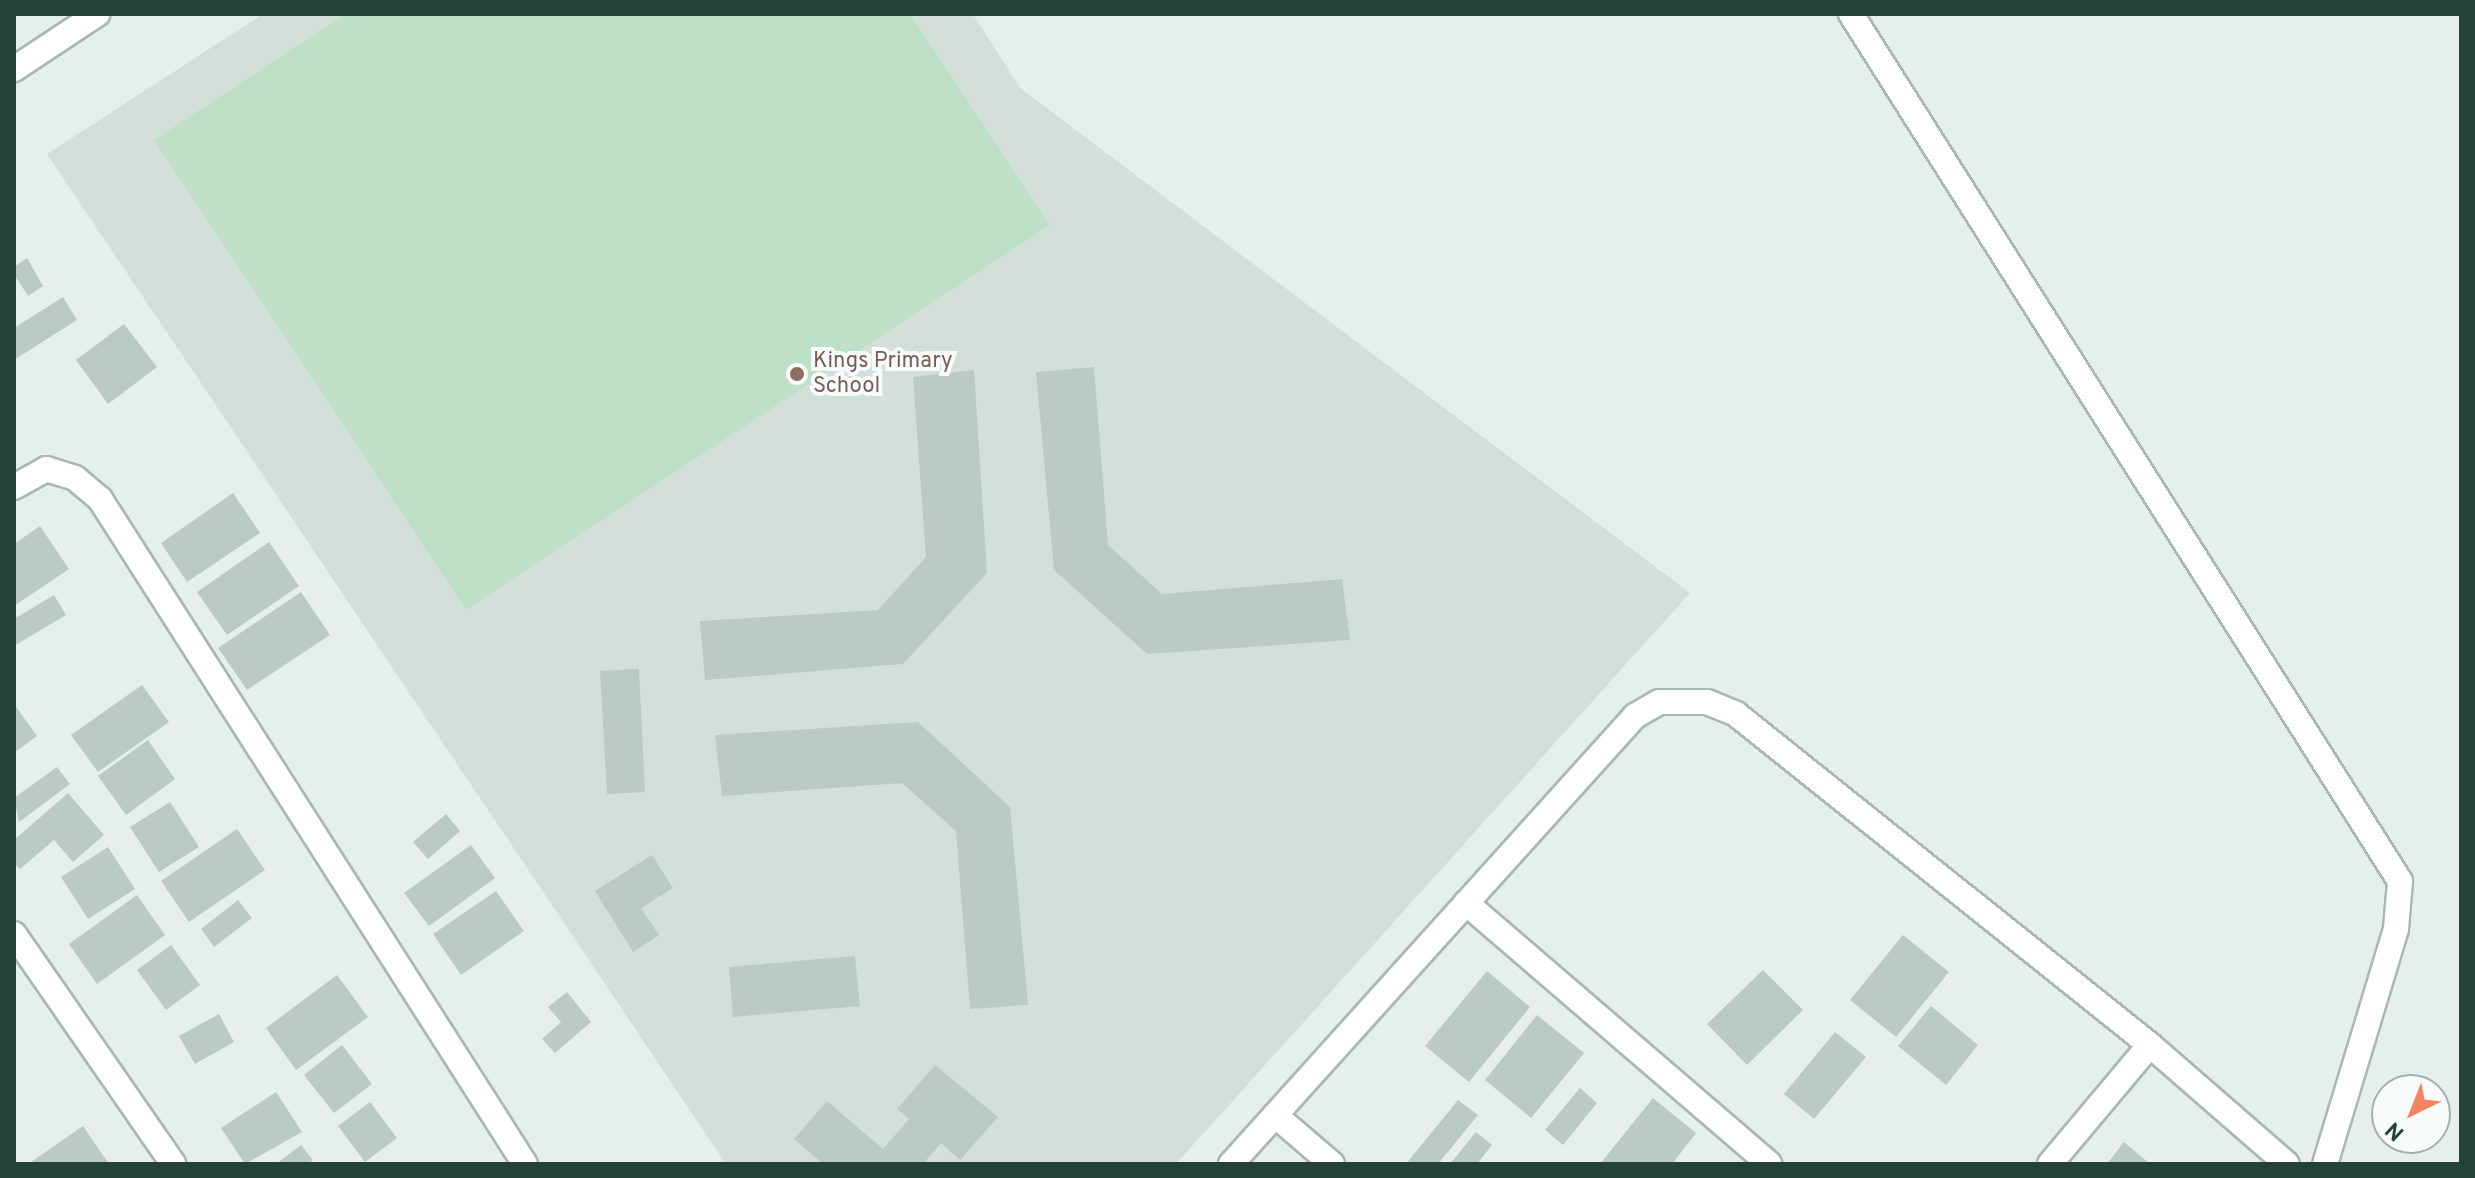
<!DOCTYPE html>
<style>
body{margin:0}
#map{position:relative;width:2475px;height:1178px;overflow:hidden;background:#e6efeb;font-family:Overpass,sans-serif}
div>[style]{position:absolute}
.built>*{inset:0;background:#d4dfda}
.green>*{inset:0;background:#bfe0c8}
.building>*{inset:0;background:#bbcac4}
.roads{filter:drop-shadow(2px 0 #a8b8b2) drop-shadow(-2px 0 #a8b8b2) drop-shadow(0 2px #a8b8b2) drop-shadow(0 -2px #a8b8b2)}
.minor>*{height:24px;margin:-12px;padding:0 12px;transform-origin:12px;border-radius:12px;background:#fff}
.tertiary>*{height:24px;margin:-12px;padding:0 12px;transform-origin:12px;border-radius:12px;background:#fff}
.dots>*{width:22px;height:22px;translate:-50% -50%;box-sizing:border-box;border:4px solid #f7fbf9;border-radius:50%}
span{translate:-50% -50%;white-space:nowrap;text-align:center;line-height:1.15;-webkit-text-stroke:8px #f7fbf9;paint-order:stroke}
.education-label{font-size:22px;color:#785e54}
.left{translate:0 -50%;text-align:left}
.frame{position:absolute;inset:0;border:16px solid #24423a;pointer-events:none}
.north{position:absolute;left:2371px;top:1074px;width:80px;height:80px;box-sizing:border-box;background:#f7fbf9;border:2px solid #a3b1ad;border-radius:50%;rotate:223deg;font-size:22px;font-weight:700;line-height:32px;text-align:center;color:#24423a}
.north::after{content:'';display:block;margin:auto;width:28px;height:36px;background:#f4845f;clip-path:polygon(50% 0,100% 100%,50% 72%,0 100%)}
</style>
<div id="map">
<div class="built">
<div style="clip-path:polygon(263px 14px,973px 14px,1020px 88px,1690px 593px,1176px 1164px,726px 1164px,47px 154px)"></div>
</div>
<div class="green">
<div style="clip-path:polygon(345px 14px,910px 14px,1050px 225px,466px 610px,154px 140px)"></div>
</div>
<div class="building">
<div style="clip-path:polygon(27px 258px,43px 286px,28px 296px,14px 274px,14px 267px)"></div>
<div style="clip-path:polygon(63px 297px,77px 320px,14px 360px,14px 328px)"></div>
<div style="clip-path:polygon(124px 324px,157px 367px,108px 404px,76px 360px)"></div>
<div style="clip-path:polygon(1094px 367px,1108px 545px,1162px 594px,1342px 579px,1350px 640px,1147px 654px,1054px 570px,1036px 372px)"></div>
<div style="clip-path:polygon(974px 370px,987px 573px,903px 664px,705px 680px,700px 621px,878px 610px,926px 557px,913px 377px)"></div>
<div style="clip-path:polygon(233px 493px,260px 533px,187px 582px,161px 543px)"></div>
<div style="clip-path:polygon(40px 526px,69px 569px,14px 606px,14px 544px)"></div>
<div style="clip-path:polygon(269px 542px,299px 586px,227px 635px,197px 592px)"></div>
<div style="clip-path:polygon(301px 592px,330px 635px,247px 690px,218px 648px)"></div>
<div style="clip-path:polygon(54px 595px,66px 615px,14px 646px,14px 619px)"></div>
<div style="clip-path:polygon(639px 669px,645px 792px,607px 794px,600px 671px)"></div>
<div style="clip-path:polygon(142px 685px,169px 722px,98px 772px,71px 735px)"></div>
<div style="clip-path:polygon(14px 704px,37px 736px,14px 753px)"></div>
<div style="clip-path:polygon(918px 722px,1010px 807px,1028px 1005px,970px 1009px,956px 831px,902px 783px,722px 796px,715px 735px)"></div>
<div style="clip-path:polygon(148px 740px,175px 779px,126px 815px,98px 776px)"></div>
<div style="clip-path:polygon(57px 767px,70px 784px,19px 822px,14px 798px)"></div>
<div style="clip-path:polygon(68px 793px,104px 835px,73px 862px,54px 840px,20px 869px,14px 863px,14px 840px)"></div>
<div style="clip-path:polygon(170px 802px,199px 847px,159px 872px,130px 827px)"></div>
<div style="clip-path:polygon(446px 814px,460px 831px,428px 859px,413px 842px)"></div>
<div style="clip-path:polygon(237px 829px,265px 870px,189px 922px,161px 881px)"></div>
<div style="clip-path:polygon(471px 845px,495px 878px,429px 926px,404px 893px)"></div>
<div style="clip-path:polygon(108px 847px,135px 889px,88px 919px,61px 877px)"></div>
<div style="clip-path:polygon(652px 855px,673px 888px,641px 908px,659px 935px,633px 952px,595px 891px)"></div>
<div style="clip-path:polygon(496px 891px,524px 931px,461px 975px,433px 934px)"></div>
<div style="clip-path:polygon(137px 895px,165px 935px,97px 984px,69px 944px)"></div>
<div style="clip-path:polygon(238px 900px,252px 918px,214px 947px,201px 929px)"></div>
<div style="clip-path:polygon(1903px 935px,1949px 972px,1896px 1037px,1850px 1000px)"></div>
<div style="clip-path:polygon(171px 945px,200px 985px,166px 1010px,137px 970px)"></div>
<div style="clip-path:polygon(855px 956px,860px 1006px,733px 1017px,729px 967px)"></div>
<div style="clip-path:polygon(1763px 970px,1803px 1010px,1747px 1065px,1707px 1024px)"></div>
<div style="clip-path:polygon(1487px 971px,1530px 1007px,1469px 1082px,1425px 1046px)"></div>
<div style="clip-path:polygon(337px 975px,368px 1017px,296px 1070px,266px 1028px)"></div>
<div style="clip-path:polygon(567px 992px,591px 1022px,555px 1053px,542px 1039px,561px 1022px,548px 1007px)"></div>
<div style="clip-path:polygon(1931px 1006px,1978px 1045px,1946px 1085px,1898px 1046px)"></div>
<div style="clip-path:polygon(219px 1014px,234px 1042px,195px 1064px,179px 1036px)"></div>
<div style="clip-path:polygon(1537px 1015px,1584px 1053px,1531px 1118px,1485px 1080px)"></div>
<div style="clip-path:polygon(1835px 1032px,1866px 1057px,1814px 1119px,1784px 1094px)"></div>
<div style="clip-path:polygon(342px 1045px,372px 1084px,334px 1113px,304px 1075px)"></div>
<div style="clip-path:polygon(935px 1065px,998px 1117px,960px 1160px,941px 1143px,923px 1164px,823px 1164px,794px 1139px,827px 1101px,883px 1149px,909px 1119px,897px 1109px)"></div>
<div style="clip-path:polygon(1580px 1088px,1597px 1103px,1563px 1145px,1545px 1130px)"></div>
<div style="clip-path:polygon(276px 1092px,302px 1132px,245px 1164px,221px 1128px)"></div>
<div style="clip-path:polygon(1653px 1098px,1696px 1133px,1672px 1164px,1600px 1164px)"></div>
<div style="clip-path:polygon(1458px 1100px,1478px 1115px,1438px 1164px,1406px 1164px)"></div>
<div style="clip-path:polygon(370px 1102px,397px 1138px,365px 1162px,338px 1126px)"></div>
<div style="clip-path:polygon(83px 1126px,109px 1164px,28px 1164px)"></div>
<div style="clip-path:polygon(1476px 1132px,1492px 1145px,1477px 1164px,1450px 1164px)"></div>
<div style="clip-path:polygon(2124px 1142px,2150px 1164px,2107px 1164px)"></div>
<div style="clip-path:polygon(301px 1145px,313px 1160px,308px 1164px,276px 1164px)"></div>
</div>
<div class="roads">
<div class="minor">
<div style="left:1851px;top:14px;width:1026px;rotate:57.66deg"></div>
<div style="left:2400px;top:881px;width:48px;rotate:94.8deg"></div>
<div style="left:2396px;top:929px;width:245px;rotate:106.8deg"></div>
<div style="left:14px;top:487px;width:37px;rotate:-29deg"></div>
<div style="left:46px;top:469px;width:30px;rotate:17deg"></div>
<div style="left:75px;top:478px;width:33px;rotate:40deg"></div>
<div style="left:100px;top:499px;width:789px;rotate:57.42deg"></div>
<div style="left:1466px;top:903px;width:400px;rotate:40.7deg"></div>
<div style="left:14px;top:934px;width:280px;rotate:55.3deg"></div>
<div style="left:1275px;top:1115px;width:75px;rotate:40.7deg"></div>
<div style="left:1231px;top:1164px;width:603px;rotate:-47.96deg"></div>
<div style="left:1635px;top:716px;width:28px;rotate:-30deg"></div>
<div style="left:1659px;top:702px;width:48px"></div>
<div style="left:1707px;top:702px;width:31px;rotate:22deg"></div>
<div style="left:1736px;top:714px;width:530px;rotate:38.64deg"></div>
<div style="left:2150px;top:1045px;width:181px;rotate:41deg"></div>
<div style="left:2050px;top:1164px;width:155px;rotate:-50deg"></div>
</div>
<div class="tertiary">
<div style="left:14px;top:69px;width:100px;rotate:-33.5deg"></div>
</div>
</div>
<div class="dots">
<div style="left:797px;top:374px;background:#8d6e63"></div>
</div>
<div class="education-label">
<span class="left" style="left:813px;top:374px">Kings Primary<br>School</span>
</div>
<div class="frame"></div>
<div class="north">N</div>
</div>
